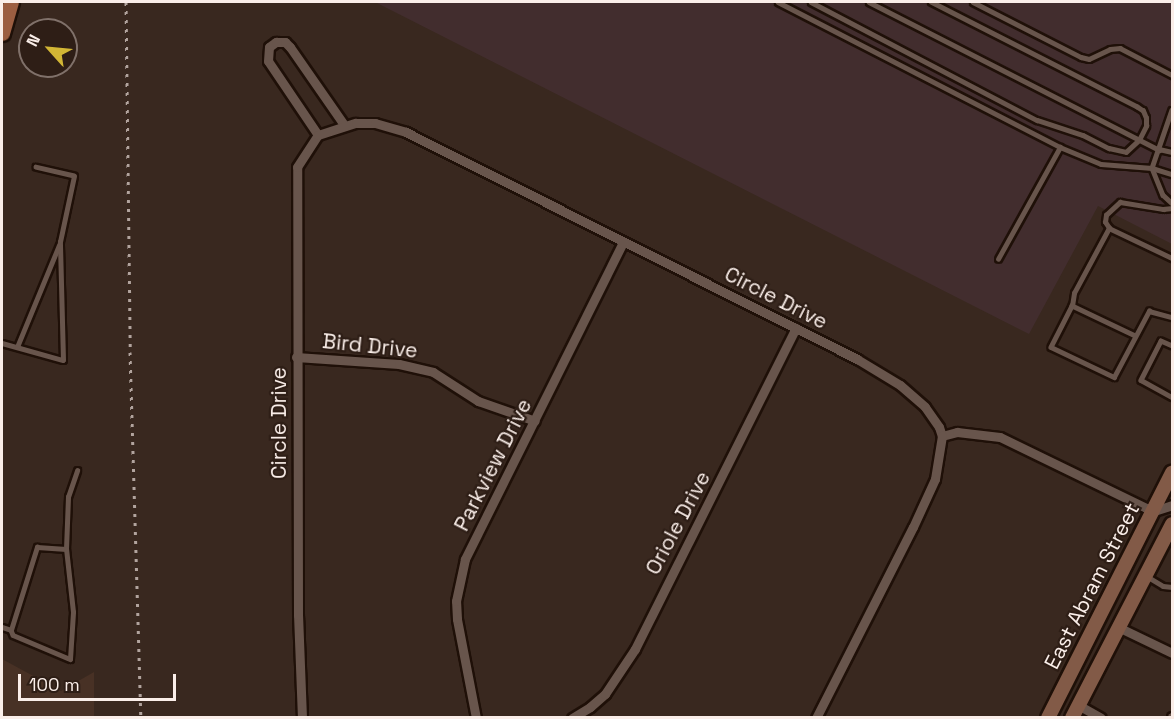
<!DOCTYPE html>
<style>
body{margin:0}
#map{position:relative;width:1174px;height:719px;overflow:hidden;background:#39281f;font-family:"Space Grotesk",sans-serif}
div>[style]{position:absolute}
.industrial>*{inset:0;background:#422d2e}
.built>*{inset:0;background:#483125}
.roads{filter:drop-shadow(2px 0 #1f1008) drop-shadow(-2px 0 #1f1008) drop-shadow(0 2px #1f1008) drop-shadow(0 -2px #1f1008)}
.lane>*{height:4.5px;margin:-2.25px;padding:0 2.25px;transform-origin:2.25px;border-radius:2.25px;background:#68554c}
.street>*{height:9px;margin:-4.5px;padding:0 4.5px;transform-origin:4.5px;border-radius:4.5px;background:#68554c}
.secondary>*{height:14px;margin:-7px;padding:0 7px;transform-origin:7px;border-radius:7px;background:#825a47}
.primary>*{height:15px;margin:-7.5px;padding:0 7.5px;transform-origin:7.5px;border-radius:7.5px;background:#9c5e41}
.rail>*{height:3px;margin-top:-1.5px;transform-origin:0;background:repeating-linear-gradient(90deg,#b2a49e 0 3px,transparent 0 9px)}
span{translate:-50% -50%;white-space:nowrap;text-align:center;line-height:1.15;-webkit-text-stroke:4.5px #2e1e16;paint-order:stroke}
.street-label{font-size:21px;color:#faeee9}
.frame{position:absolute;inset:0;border:3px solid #faeee9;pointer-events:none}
.north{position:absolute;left:18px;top:18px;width:60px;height:60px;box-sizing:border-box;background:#2e1e16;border:2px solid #80716a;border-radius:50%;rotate:297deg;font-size:16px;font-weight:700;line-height:24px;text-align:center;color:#faeee9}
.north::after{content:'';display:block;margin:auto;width:21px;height:27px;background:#d2b635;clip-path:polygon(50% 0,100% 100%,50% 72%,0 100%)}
.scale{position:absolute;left:18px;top:674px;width:158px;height:27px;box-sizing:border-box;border:3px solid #faeee9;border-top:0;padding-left:8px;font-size:18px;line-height:21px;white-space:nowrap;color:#faeee9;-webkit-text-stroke:4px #2e1e16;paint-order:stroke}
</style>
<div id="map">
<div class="industrial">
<div style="clip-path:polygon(375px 2px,1172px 2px,1172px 244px,1098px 206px,1029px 334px)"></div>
</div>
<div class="built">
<div style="clip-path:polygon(2px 659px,61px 691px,94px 672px,94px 717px,2px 717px)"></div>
</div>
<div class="roads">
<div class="lane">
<div style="left:778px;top:2px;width:317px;rotate:27.2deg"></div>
<div style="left:1060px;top:147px;width:44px;rotate:22.5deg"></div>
<div style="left:1101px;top:164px;width:51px;rotate:4.5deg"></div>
<div style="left:1152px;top:168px;width:21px;rotate:17deg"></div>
<div style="left:811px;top:2px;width:255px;rotate:27.6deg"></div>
<div style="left:1037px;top:120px;width:48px;rotate:18.1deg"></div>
<div style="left:1083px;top:135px;width:29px;rotate:27deg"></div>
<div style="left:1109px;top:148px;width:17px;rotate:13deg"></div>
<div style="left:1126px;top:152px;width:18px;rotate:-43deg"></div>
<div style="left:1139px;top:140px;width:16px;rotate:-63deg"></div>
<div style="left:1146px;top:126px;width:8px;rotate:-90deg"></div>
<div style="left:1146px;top:118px;width:8px;rotate:-113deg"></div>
<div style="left:1143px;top:111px;width:7px;rotate:-146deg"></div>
<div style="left:1137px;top:107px;width:231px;rotate:-153deg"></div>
<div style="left:869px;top:2px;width:326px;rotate:27deg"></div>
<div style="left:973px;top:2px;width:121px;rotate:27deg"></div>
<div style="left:1081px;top:57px;width:8px;rotate:14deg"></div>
<div style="left:1089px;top:59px;width:23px;rotate:-25deg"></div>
<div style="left:1110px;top:49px;width:10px;rotate:-6deg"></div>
<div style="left:1120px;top:48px;width:59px;rotate:27.4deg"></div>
<div style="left:1172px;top:110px;width:61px;rotate:109deg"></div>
<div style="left:1152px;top:168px;width:29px;rotate:68deg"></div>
<div style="left:1163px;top:195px;width:12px;rotate:42deg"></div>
<div style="left:1159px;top:149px;width:13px;rotate:13deg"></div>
<div style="left:1109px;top:228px;width:7px;rotate:-124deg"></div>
<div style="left:1105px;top:222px;width:7px;rotate:-82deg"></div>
<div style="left:1106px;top:215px;width:19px;rotate:-43deg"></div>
<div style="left:1120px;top:202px;width:44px;rotate:9.2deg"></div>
<div style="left:1163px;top:209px;width:9px;rotate:-6deg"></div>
<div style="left:998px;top:259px;width:128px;rotate:-61deg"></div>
<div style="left:1072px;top:306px;width:13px;rotate:-81deg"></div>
<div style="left:1074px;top:293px;width:74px;rotate:-61.7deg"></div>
<div style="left:1109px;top:228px;width:70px;rotate:25.5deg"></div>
<div style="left:1135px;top:336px;width:70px;rotate:-154.5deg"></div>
<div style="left:1072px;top:306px;width:46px;rotate:117.1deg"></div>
<div style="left:1051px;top:347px;width:70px;rotate:25.5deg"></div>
<div style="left:1114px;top:377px;width:75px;rotate:-62.1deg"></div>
<div style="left:1149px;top:311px;width:24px;rotate:15deg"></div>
<div style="left:2px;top:343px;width:63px;rotate:15.6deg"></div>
<div style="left:63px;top:360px;width:118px;rotate:-91.5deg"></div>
<div style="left:60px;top:242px;width:67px;rotate:-78deg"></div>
<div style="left:74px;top:176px;width:39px;rotate:-167deg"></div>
<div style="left:1172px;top:346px;width:12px;rotate:-156deg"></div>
<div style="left:1161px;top:341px;width:44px;rotate:117.1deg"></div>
<div style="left:1141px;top:380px;width:35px;rotate:29deg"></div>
<div style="left:17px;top:347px;width:110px;rotate:-67.6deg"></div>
<div style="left:1148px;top:577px;width:17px;rotate:31deg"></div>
<div style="left:1163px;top:586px;width:9px;rotate:6deg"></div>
<div style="left:2px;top:627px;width:9px;rotate:18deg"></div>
<div style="left:11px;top:630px;width:87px;rotate:-72.6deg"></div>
<div style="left:37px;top:547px;width:29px;rotate:4deg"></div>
<div style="left:66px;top:549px;width:52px;rotate:-87.8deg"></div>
<div style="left:68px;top:497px;width:28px;rotate:-71deg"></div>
<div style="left:11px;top:630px;width:5px;rotate:68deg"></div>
<div style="left:13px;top:635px;width:62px;rotate:22.8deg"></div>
<div style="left:70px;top:659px;width:47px;rotate:-86.3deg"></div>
<div style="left:73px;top:612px;width:63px;rotate:-96.3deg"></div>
</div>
<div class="street">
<div style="left:318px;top:135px;width:89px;rotate:-124deg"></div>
<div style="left:268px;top:61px;width:14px;rotate:-86deg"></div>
<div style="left:269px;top:47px;width:9px;rotate:-36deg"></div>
<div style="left:276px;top:42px;width:9px"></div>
<div style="left:285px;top:42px;width:7px;rotate:45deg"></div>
<div style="left:290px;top:47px;width:96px;rotate:55.2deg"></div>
<div style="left:296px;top:357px;width:103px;rotate:3.9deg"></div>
<div style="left:399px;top:364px;width:35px;rotate:13deg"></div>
<div style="left:433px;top:372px;width:54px;rotate:32.8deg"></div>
<div style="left:478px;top:401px;width:60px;rotate:19.3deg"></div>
<div style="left:1118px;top:627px;width:60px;rotate:25.7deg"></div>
<div style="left:1078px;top:705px;width:26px;rotate:29deg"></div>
<div style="left:302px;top:718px;width:103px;rotate:-92.2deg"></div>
<div style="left:298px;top:615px;width:448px;rotate:-90.1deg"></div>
<div style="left:297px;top:167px;width:38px;rotate:-57deg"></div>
<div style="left:318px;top:135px;width:40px;rotate:-18deg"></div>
<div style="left:356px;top:123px;width:19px"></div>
<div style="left:375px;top:123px;width:32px;rotate:16deg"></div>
<div style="left:406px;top:132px;width:505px;rotate:26.72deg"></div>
<div style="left:857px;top:359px;width:50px;rotate:31.2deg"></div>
<div style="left:900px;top:385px;width:33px;rotate:41deg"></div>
<div style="left:925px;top:407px;width:24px;rotate:55deg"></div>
<div style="left:939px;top:427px;width:9px;rotate:72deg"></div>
<div style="left:942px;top:436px;width:16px;rotate:-15deg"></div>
<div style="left:957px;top:432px;width:43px;rotate:6.6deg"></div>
<div style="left:1000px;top:437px;width:162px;rotate:25.9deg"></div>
<div style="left:1146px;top:508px;width:9px;rotate:21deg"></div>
<div style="left:1154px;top:511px;width:19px;rotate:-18deg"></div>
<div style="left:476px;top:718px;width:101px;rotate:-100.9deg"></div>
<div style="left:457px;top:619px;width:18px;rotate:-93deg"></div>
<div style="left:456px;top:601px;width:43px;rotate:-77.9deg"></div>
<div style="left:465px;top:559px;width:354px;rotate:-63.5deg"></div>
<div style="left:572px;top:718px;width:21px;rotate:-31deg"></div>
<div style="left:590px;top:707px;width:20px;rotate:-41deg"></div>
<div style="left:605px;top:694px;width:54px;rotate:-56.3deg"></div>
<div style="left:635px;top:649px;width:359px;rotate:-63.4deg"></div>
<div style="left:816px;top:718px;width:214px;rotate:-63.1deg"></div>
<div style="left:913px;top:527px;width:53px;rotate:-65.4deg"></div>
<div style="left:935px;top:479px;width:44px;rotate:-80.8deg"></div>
<div style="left:1172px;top:718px;width:1px;rotate:-90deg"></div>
</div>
<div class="secondary">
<div style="left:1048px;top:718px;width:275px;rotate:-63.2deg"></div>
<div style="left:1072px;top:718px;width:218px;rotate:-62.7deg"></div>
</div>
<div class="primary">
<div style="left:2px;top:33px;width:32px;rotate:-74deg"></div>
</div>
</div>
<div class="rail">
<div style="left:126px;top:2px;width:350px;rotate:89.3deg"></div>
<div style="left:130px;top:352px;width:366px;rotate:88.3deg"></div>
</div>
<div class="street-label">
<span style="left:776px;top:298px;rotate:27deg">Circle Drive</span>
<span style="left:370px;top:346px;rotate:6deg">Bird Drive</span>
<span style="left:279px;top:423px;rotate:-90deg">Circle Drive</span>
<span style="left:493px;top:465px;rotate:-63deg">Parkview Drive</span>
<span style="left:678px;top:523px;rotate:-62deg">Oriole Drive</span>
<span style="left:1092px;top:586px;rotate:-63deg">East Abram Street</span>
</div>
<div class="frame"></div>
<div class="north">N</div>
<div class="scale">100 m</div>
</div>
